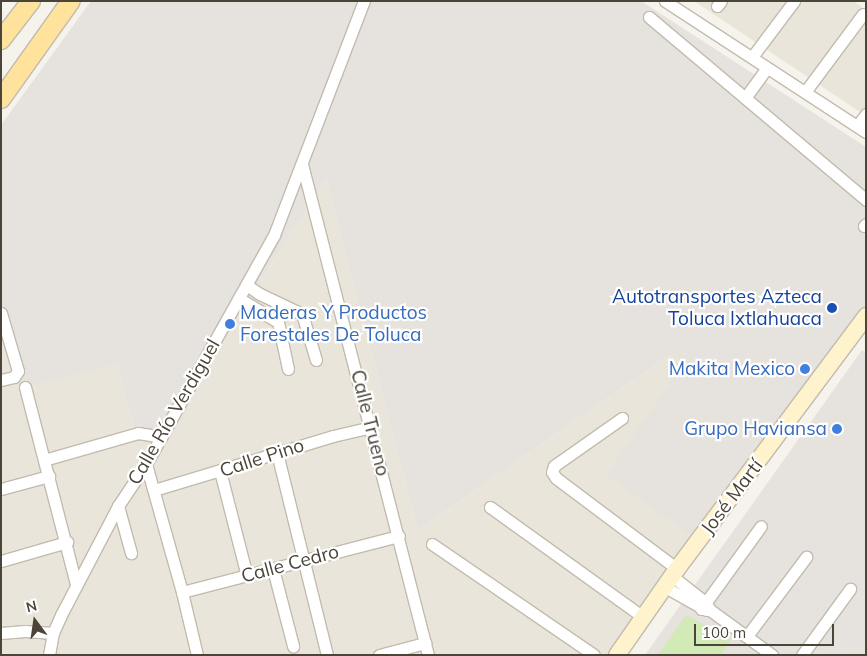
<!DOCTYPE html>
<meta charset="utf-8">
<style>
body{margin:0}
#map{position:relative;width:867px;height:656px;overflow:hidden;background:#f6f3ec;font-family:Mulish,sans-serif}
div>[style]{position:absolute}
.residential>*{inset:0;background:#eae5da}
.industrial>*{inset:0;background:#e6e2dd}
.green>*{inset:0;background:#d2eab5}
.roads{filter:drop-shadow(1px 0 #c2bbae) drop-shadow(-1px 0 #c2bbae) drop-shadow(0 1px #c2bbae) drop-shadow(0 -1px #c2bbae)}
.street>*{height:11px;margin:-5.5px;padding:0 5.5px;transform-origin:5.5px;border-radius:5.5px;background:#fff}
.secondary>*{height:16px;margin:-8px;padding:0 8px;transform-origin:8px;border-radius:8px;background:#fff3cd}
.primary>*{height:18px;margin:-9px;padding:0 9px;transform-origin:9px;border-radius:9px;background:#ffe39c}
.dots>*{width:14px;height:14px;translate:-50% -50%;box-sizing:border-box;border:2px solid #fff;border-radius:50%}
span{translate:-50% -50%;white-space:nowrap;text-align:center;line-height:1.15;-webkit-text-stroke:4.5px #fff;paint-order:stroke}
.transit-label{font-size:19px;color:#164399}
.right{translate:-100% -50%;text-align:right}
.shop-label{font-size:19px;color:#366cbe}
.left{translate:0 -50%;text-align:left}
.street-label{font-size:19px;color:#4b4439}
.frame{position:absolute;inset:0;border:2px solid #4b4439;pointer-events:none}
.north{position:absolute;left:10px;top:596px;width:50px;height:50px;-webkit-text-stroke:4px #fff;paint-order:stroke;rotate:346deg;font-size:14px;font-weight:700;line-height:20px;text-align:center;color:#4b4439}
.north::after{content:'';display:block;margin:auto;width:18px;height:22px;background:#4b4439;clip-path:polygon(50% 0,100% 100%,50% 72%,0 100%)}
.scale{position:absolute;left:694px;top:624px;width:140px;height:22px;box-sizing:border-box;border:2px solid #4b4439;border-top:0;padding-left:6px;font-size:15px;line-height:18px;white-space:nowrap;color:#4b4439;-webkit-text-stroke:4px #fff;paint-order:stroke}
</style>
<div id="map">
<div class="residential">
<div style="clip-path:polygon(694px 1px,853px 1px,866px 10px,866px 116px)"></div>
<div style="clip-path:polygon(326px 179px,418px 530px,668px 356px,687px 361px,698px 540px,616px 655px,1px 655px,1px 302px,117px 364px,134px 428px,147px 429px,155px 445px)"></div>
</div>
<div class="industrial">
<div style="clip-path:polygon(91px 1px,641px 1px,866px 147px,866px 313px,698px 540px,606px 475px,686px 361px,668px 356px,418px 530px,326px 179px,155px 445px,147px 429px,134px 428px,117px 364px,26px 386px,1px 301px,1px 125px)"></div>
<div style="clip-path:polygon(862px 350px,866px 353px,866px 655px,645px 655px)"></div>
</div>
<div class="green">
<div style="clip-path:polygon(686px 615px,731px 639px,721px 655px,658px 655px)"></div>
</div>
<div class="roads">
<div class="street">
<div style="left:665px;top:1px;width:240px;rotate:33.1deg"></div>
<div style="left:717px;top:6px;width:6px;rotate:-51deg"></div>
<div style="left:649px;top:17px;width:284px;rotate:40.1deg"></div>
<div style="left:752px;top:57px;width:70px;rotate:-53.1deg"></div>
<div style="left:805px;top:92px;width:97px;rotate:-53.4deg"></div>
<div style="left:745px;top:98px;width:37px;rotate:-54deg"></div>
<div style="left:857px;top:126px;width:15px;rotate:-53deg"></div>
<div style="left:302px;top:164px;width:507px;rotate:75.61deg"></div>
<div style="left:864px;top:226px;width:3px;rotate:-45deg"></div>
<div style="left:248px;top:286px;width:14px;rotate:34deg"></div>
<div style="left:260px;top:294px;width:47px;rotate:25.5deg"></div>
<div style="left:302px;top:314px;width:48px;rotate:73.1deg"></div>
<div style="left:240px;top:299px;width:44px;rotate:31.2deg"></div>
<div style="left:278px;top:322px;width:48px;rotate:78deg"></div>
<div style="left:1px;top:313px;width:60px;rotate:73.7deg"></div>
<div style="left:18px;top:371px;width:7px;rotate:124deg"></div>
<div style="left:14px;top:377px;width:13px;rotate:167deg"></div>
<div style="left:25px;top:387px;width:203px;rotate:75.5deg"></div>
<div style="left:622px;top:418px;width:83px;rotate:144.8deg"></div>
<div style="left:554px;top:466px;width:6px;rotate:108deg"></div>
<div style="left:552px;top:472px;width:7px;rotate:56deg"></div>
<div style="left:556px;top:478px;width:151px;rotate:36.9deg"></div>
<div style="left:277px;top:453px;width:208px;rotate:76.1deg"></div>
<div style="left:44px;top:460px;width:98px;rotate:-16deg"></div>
<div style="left:138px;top:433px;width:24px;rotate:9deg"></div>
<div style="left:146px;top:464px;width:133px;rotate:74.3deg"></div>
<div style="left:182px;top:592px;width:65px;rotate:76.6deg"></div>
<div style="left:220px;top:471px;width:108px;rotate:75.6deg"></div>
<div style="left:1px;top:489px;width:50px;rotate:-15.2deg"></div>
<div style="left:154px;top:490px;width:187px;rotate:-16.8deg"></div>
<div style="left:333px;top:436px;width:39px;rotate:-13deg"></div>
<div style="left:118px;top:506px;width:49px;rotate:74.5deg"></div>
<div style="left:490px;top:507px;width:188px;rotate:35.7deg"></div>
<div style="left:432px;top:544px;width:196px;rotate:34.4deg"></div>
<div style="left:1px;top:561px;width:69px;rotate:-16.1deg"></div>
<div style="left:273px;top:569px;width:80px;rotate:75.4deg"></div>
<div style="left:672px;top:576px;width:42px;rotate:38.2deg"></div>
<div style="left:705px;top:602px;width:9px;rotate:58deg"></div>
<div style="left:710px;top:610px;width:77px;rotate:36deg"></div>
<div style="left:665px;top:587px;width:47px;rotate:29.3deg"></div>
<div style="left:182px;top:592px;width:224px;rotate:-14.5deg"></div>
<div style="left:701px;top:609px;width:102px;rotate:-54.1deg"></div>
<div style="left:1px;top:633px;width:24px;rotate:-5deg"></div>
<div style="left:25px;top:631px;width:28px;rotate:4deg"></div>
<div style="left:747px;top:636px;width:99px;rotate:-53.2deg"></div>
<div style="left:49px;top:655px;width:22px;rotate:-80deg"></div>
<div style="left:53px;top:633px;width:20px;rotate:-66deg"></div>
<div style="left:61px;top:615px;width:123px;rotate:-62.4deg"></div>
<div style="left:118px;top:506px;width:50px;rotate:-56.3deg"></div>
<div style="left:146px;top:464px;width:262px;rotate:-60.8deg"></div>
<div style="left:274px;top:235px;width:251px;rotate:-69deg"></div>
<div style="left:379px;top:655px;width:48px;rotate:-14.6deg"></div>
<div style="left:802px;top:655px;width:82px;rotate:-54deg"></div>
</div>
<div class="secondary">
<div style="left:617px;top:655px;width:105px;rotate:-55.1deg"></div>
<div style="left:677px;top:569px;width:316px;rotate:-53.2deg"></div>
</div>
<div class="primary">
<div style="left:1px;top:40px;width:49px;rotate:-52.4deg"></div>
<div style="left:1px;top:99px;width:120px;rotate:-54.5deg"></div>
</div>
</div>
<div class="dots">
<div style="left:832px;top:308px;background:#1a4fb4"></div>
<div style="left:230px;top:324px;background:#3f7fe0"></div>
<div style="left:805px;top:369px;background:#3f7fe0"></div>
<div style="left:837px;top:429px;background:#3f7fe0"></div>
</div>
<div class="transit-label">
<span class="right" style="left:822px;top:308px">Autotransportes Azteca<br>Toluca Ixtlahuaca</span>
</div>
<div class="shop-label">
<span class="left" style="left:240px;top:324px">Maderas Y Productos<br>Forestales De Toluca</span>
<span class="right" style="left:795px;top:369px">Makita Mexico</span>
<span class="right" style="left:827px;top:429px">Grupo Haviansa</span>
</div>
<div class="street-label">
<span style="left:174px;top:412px;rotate:-60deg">Calle Río Verdiguel</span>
<span style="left:370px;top:423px;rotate:76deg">Calle Trueno</span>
<span style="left:262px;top:458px;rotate:-18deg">Calle Pino</span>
<span style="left:732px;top:497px;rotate:-53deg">José Martí</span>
<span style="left:290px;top:564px;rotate:-15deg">Calle Cedro</span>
</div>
<div class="frame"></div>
<div class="north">N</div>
<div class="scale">100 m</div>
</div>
